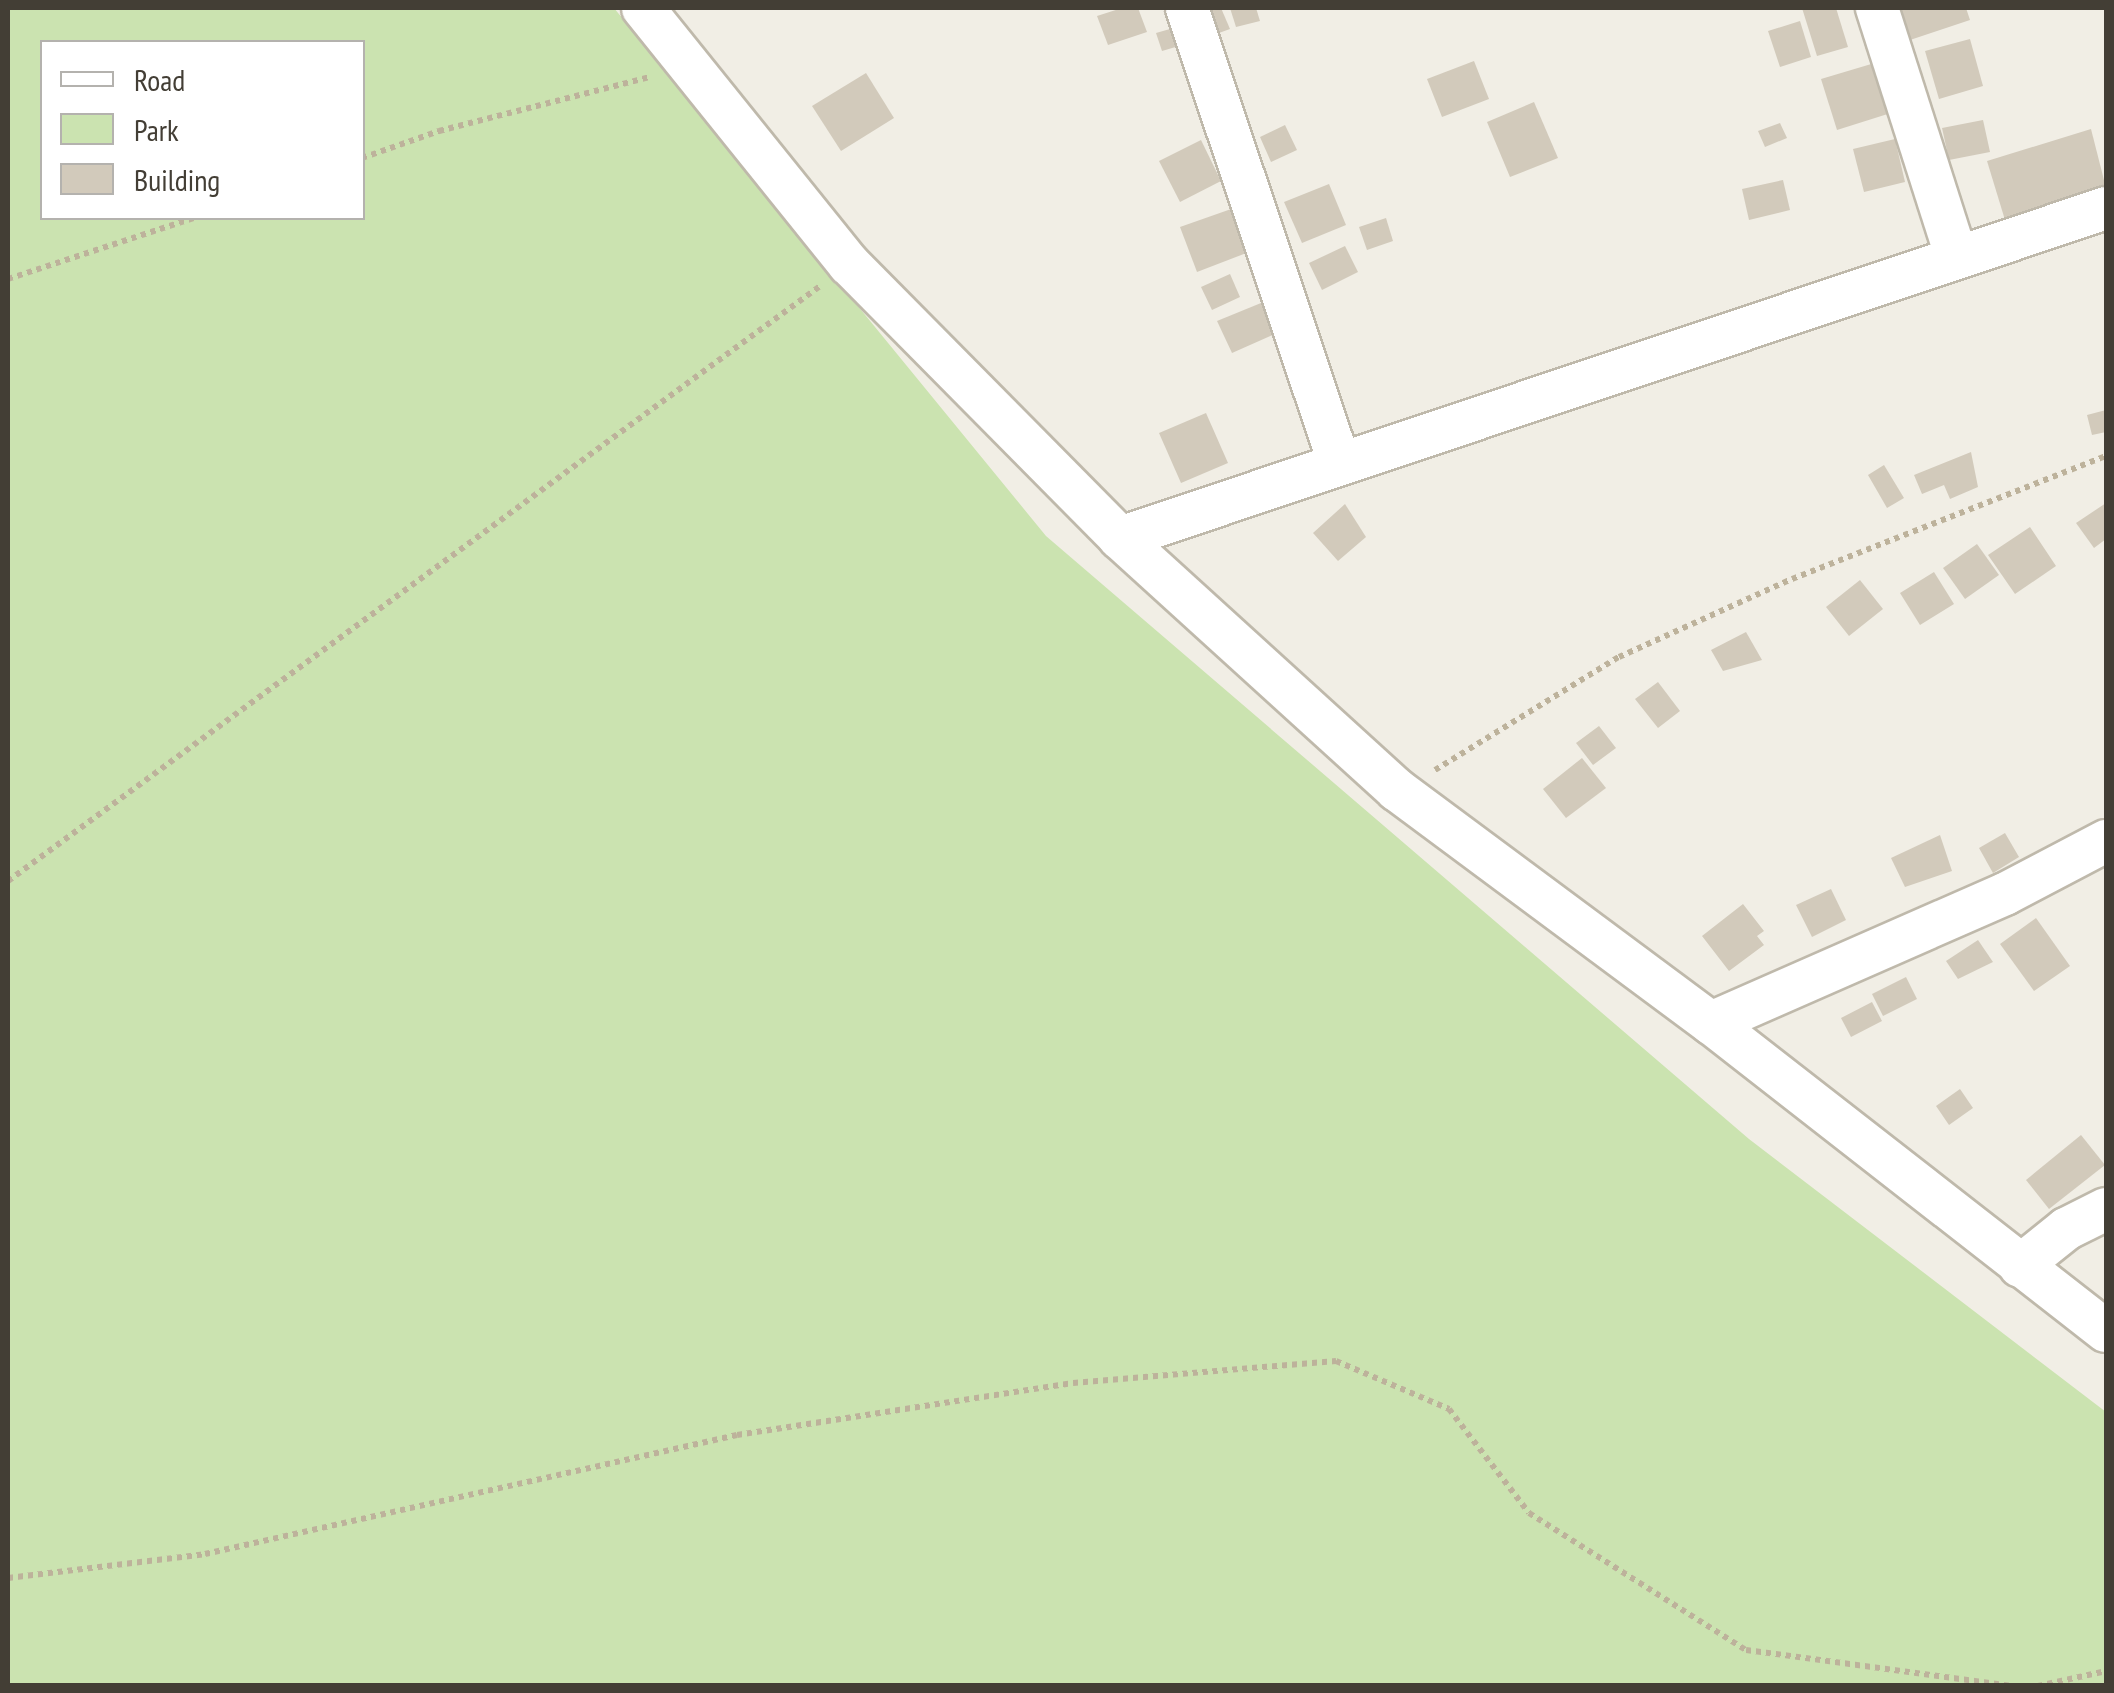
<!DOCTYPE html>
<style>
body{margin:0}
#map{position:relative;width:2114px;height:1693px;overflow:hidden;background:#f1eee5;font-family:"PT Sans Narrow",sans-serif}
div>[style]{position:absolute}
.green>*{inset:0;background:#cbe3b0}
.building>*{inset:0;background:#d2cabb}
.path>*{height:6px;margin-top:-3px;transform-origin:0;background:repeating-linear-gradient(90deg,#bdb29b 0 5px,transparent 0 10px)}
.roads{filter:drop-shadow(2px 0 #bfb9ab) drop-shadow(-2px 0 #bfb9ab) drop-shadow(0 2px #bfb9ab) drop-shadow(0 -2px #bfb9ab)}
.minor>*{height:42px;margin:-21px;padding:0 21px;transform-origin:21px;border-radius:21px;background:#fff}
span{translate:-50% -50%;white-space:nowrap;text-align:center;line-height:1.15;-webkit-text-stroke:8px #fff;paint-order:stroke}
.frame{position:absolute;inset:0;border:10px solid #433e35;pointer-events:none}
.legend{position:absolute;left:40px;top:40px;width:325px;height:180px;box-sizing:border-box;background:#fff;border:2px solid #b4b2ae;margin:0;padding:12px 18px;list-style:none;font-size:30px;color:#433e35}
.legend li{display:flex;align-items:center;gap:20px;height:50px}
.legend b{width:50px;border:2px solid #b4b2ae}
</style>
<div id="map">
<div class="green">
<div style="clip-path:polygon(evenodd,8px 8px,614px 8px,1046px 536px,1749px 1139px,2106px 1412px,2106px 1685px,8px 1686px,8px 8px,42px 42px,362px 42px,362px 218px,42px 218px,42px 42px)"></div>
</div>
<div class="building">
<div style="clip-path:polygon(1122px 8px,1138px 8px,1147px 32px,1108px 45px,1097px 16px)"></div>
<div style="clip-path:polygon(1221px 8px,1230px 29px,1205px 38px,1196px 13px)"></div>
<div style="clip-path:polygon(1230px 8px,1256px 8px,1260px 21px,1236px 27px)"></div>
<div style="clip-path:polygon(1802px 8px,1836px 8px,1848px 47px,1817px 56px)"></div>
<div style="clip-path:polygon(1899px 8px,1966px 8px,1970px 20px,1910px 40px)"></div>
<div style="clip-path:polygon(1800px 21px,1811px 57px,1780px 67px,1768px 31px)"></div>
<div style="clip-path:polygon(1184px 25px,1189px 43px,1162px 51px,1156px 33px)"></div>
<div style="clip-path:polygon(1970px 39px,1983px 86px,1939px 99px,1925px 51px)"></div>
<div style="clip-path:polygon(1474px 61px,1489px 99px,1442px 117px,1427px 79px)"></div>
<div style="clip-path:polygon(1878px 62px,1894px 112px,1837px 130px,1821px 79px)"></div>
<div style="clip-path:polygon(866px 73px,894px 118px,841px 151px,812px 106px)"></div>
<div style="clip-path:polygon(1534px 102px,1558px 158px,1510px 177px,1487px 122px)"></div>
<div style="clip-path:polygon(1983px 120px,1990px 152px,1949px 160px,1942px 128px)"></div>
<div style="clip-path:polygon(1780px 123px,1787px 138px,1765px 147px,1758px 131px)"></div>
<div style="clip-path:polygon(1285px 125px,1297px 150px,1271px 162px,1260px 137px)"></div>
<div style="clip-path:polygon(2091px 129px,2106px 188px,2005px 220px,1987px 161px)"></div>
<div style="clip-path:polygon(1895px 139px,1905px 182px,1864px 192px,1853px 149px)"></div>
<div style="clip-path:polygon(1201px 140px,1221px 181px,1180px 202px,1159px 161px)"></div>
<div style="clip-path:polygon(1783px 180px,1790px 210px,1749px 220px,1742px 189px)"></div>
<div style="clip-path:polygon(1329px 184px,1346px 225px,1302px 243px,1284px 202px)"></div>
<div style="clip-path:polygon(1234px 208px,1249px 252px,1197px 272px,1180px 227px)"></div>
<div style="clip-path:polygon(1386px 218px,1393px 241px,1367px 250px,1359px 227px)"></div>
<div style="clip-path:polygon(1345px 246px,1358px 272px,1322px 290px,1309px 263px)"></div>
<div style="clip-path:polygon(1230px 274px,1240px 297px,1212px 310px,1201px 287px)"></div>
<div style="clip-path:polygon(1261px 303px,1275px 334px,1232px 353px,1217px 321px)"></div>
<div style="clip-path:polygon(2106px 410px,2106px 432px,2092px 435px,2087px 415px)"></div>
<div style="clip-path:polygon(1206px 413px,1228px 463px,1181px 483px,1159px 433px)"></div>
<div style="clip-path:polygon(1971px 452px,1978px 487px,1950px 499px,1944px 485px,1922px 494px,1914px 475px)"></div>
<div style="clip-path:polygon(1884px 465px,1904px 498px,1887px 508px,1868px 475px)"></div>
<div style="clip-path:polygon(2106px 503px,2106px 539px,2094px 548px,2076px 523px)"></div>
<div style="clip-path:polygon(1345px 504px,1366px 537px,1338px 561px,1313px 533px)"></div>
<div style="clip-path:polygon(2030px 527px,2056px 566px,2015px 594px,1988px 555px)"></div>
<div style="clip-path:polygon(1977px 544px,1999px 575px,1965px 599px,1943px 568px)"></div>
<div style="clip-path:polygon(1934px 572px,1954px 604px,1920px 625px,1900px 593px)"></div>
<div style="clip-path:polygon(1860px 580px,1883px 609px,1849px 636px,1826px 607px)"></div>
<div style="clip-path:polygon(1746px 632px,1762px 660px,1723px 671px,1711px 650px)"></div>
<div style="clip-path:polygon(1658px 682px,1680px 711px,1658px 728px,1635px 699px)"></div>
<div style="clip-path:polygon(1599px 726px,1616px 748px,1593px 765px,1576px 743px)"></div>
<div style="clip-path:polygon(1582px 758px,1606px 788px,1566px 818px,1543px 789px)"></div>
<div style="clip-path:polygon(2005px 833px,2019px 857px,1993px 873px,1979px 848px)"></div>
<div style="clip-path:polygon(1940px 835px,1952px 871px,1905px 887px,1891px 858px)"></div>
<div style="clip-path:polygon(1831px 889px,1846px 920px,1812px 937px,1796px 905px)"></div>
<div style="clip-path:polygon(1743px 904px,1764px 931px,1757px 936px,1764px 945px,1729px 971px,1702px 936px)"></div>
<div style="clip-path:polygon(2036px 918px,2070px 966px,2034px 991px,2000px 944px)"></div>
<div style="clip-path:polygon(1978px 940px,1993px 962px,1958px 979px,1946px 961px)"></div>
<div style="clip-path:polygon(1906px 977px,1917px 999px,1883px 1016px,1872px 994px)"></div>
<div style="clip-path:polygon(1872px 1002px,1882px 1021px,1851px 1037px,1841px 1018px)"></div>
<div style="clip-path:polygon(1960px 1089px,1973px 1108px,1949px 1125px,1936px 1106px)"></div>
<div style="clip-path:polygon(2081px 1135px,2105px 1165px,2049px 1209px,2026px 1180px)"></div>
</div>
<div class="path">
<div style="left:362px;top:158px;width:82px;rotate:-19.3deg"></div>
<div style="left:439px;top:131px;width:218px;rotate:-14.4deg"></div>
<div style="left:8px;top:279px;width:195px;rotate:-18.2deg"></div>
<div style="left:1435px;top:770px;width:216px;rotate:-31.6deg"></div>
<div style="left:1619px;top:657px;width:190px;rotate:-24.3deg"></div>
<div style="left:1792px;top:579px;width:337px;rotate:-21.4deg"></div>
<div style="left:8px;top:881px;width:1007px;rotate:-36.23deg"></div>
<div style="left:8px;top:1578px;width:198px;rotate:-6.9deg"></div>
<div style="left:205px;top:1554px;width:545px;rotate:-12.61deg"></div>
<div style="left:737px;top:1435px;width:340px;rotate:-8.8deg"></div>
<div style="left:1073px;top:1383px;width:264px;rotate:-4.8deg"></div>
<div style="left:1336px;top:1361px;width:123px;rotate:23deg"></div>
<div style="left:1449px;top:1409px;width:131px;rotate:52.4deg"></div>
<div style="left:1529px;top:1513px;width:257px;rotate:32.3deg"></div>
<div style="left:1746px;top:1650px;width:270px;rotate:7.7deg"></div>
<div style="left:2038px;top:1686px;width:70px;rotate:-12.4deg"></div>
</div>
<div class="roads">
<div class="minor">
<div style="left:643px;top:8px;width:329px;rotate:51.2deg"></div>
<div style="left:849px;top:264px;width:385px;rotate:45.3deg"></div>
<div style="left:1120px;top:538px;width:374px;rotate:42.3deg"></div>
<div style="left:1397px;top:790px;width:391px;rotate:36.6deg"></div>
<div style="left:1711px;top:1023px;width:501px;rotate:37.95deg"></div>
<div style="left:1187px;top:8px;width:479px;rotate:71.5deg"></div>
<div style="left:1877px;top:8px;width:262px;rotate:72.3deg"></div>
<div style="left:1120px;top:538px;width:1040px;rotate:-18.5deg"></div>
<div style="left:1711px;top:1023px;width:321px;rotate:-23.7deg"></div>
<div style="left:2005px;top:894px;width:114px;rotate:-27.7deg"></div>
<div style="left:2020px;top:1266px;width:59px;rotate:-38.8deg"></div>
<div style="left:2066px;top:1229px;width:45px;rotate:-26.6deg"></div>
</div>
</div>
<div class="frame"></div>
<ul class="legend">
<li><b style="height:12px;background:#fff"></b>Road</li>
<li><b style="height:28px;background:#cbe3b0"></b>Park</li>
<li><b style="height:28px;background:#d2cabb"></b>Building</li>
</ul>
</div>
